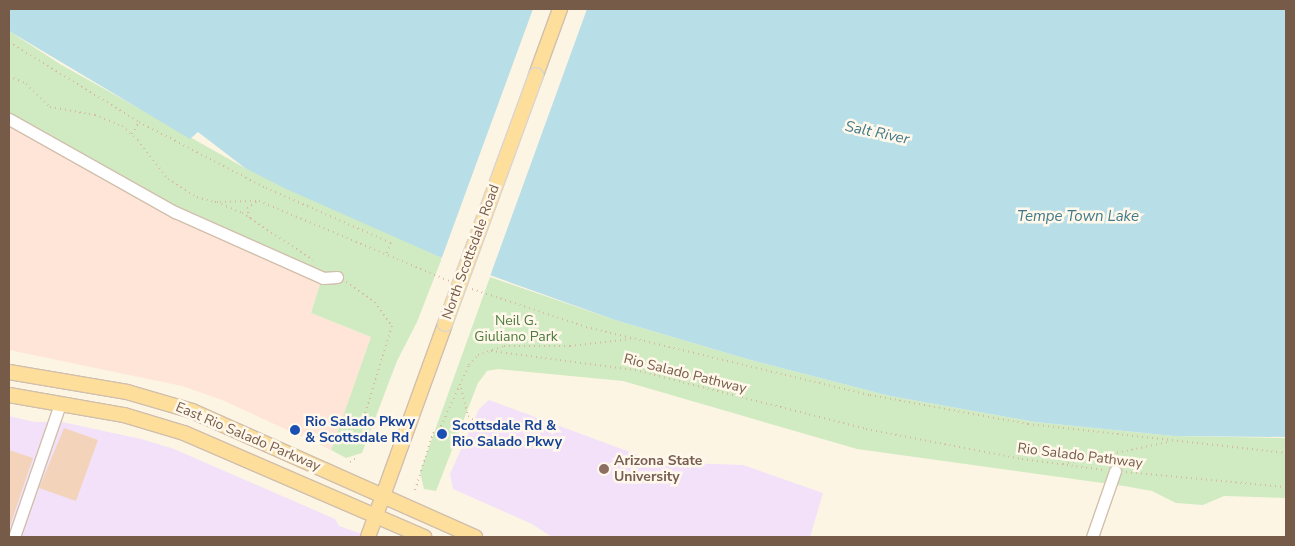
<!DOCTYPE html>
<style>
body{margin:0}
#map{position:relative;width:1295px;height:546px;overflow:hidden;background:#fdf5e4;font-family:"Nunito Sans",sans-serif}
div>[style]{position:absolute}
.commercial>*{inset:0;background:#fee5d7}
.education>*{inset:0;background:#f2e1f9}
.green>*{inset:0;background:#d0ebc2}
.water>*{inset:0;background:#b8dee7}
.pier>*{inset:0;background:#fdf5e4}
.building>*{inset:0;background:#f3d4bb}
.path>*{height:2px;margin-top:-1px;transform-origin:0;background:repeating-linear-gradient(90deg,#d8b89e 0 1px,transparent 0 5px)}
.roads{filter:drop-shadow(1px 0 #d1bfad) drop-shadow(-1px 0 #d1bfad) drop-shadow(0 1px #d1bfad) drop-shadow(0 -1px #d1bfad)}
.minor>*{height:11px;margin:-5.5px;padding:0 5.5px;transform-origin:5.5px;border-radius:5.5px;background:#fff}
.major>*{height:14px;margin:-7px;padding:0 7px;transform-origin:7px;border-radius:7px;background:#fdde9a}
.bridges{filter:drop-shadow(1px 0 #dbd4d0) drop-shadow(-1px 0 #dbd4d0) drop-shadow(0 1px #dbd4d0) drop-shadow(0 -1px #dbd4d0)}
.major-bridge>*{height:14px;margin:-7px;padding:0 7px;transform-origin:7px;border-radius:7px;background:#fdde9a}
.dots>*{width:14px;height:14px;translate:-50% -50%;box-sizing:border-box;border:2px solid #fff8eb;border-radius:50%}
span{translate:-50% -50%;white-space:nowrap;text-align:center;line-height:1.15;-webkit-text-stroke:5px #fff8eb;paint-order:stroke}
.street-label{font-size:14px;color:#765b49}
.park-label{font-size:14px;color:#4f7d40}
.transit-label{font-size:14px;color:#164399;font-weight:700}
.left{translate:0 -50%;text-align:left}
.education-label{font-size:14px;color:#785e54;font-weight:700}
.water-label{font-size:15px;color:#417a8b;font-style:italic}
.frame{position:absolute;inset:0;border:10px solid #765b49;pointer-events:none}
</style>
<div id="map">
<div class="commercial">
<div style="clip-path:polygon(9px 114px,173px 213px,320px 284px,311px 313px,371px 337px,331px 450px,222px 400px,182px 386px,9px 350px)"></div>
</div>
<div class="education">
<div style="clip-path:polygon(489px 400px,657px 462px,743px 465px,823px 493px,810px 537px,552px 537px,532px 524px,453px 489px,450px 474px,479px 409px)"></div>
<div style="clip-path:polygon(9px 416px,35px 422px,62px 422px,141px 439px,174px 449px,335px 519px,339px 526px,370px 537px,9px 537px)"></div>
</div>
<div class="green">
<div style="clip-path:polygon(9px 31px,60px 64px,245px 168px,442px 258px,417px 322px,397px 361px,362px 453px,346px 458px,331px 450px,371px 337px,311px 313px,320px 284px,173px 213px,9px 114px)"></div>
<div style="clip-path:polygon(490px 277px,615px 320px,747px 359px,890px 396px,1035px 422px,1174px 436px,1286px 438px,1286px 498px,1224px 496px,1203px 505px,1176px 503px,1152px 491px,1124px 486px,857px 449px,623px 381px,498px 369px,487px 371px,478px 383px,436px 491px,424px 489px,420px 472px)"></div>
</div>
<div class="water">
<div style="clip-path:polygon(9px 9px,1286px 9px,1286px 437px,1174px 436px,1035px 422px,890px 396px,747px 359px,615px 320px,442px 258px,282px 187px,245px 168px,198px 132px,190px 139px,9px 31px)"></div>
</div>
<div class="pier">
<div style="clip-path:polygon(533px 9px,587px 9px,489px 279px,441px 260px)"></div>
</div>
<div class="building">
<div style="clip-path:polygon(64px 428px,98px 440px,76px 501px,39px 488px)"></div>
<div style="clip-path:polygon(9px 450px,33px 458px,9px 529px)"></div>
</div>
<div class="path">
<div style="left:9px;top:42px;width:153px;rotate:31.6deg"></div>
<div style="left:139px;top:122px;width:143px;rotate:27.5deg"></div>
<div style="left:266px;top:188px;width:137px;rotate:23.7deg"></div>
<div style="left:391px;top:243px;width:13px;rotate:113deg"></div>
<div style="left:9px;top:76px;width:19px;rotate:25deg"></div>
<div style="left:26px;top:84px;width:33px;rotate:44deg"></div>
<div style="left:50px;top:107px;width:46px;rotate:10.1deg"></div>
<div style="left:95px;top:115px;width:29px;rotate:22deg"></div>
<div style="left:122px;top:126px;width:21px;rotate:41deg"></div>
<div style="left:138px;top:140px;width:49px;rotate:52.4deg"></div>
<div style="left:168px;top:179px;width:34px;rotate:32deg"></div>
<div style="left:197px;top:197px;width:19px;rotate:16deg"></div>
<div style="left:215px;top:202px;width:44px;rotate:-1.3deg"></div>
<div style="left:259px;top:201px;width:206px;rotate:22.8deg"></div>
<div style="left:132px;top:134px;width:14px;rotate:-60deg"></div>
<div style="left:217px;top:202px;width:27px;rotate:24deg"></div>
<div style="left:242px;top:213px;width:85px;rotate:33.5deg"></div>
<div style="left:250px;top:218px;width:10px;rotate:-107deg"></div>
<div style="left:247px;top:208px;width:12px;rotate:-35deg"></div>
<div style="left:346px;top:282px;width:35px;rotate:35deg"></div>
<div style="left:375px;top:302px;width:29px;rotate:55deg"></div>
<div style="left:392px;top:326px;width:92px;rotate:107.1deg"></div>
<div style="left:365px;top:414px;width:10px;rotate:66deg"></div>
<div style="left:472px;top:289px;width:120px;rotate:18.4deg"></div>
<div style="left:586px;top:327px;width:292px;rotate:13.5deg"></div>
<div style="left:870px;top:395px;width:161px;rotate:10.4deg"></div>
<div style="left:1028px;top:424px;width:260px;rotate:6.4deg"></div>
<div style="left:491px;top:351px;width:145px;rotate:7.5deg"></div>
<div style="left:635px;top:370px;width:238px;rotate:14.3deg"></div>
<div style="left:866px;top:429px;width:159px;rotate:10.9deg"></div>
<div style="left:1022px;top:459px;width:83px;rotate:7.6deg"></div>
<div style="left:461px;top:388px;width:29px;rotate:76deg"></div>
<div style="left:468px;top:416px;width:23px;rotate:40deg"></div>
<div style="left:350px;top:462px;width:8px;rotate:-30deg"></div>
<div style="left:1063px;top:464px;width:107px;rotate:-11.8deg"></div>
<div style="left:1126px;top:472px;width:161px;rotate:5.4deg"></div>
<div style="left:415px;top:490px;width:60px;rotate:-72.5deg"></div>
<div style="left:433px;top:433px;width:11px;rotate:-41deg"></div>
<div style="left:441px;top:426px;width:67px;rotate:-65.3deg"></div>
<div style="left:469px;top:365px;width:13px;rotate:-48deg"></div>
<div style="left:478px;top:355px;width:28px;rotate:-19deg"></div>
<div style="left:504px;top:346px;width:66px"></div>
<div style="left:570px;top:346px;width:61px;rotate:-6.5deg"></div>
</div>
<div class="roads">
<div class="minor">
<div style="left:9px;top:119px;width:190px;rotate:29.3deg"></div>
<div style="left:175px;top:212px;width:162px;rotate:24deg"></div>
<div style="left:323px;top:278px;width:14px;rotate:-4deg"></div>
<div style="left:14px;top:537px;width:141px;rotate:-70.9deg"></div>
<div style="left:1092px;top:537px;width:70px;rotate:-70.8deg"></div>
</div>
<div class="major">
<div style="left:536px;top:75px;width:70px;rotate:-70deg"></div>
<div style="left:9px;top:372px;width:120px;rotate:9.6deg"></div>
<div style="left:127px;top:392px;width:68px;rotate:16.3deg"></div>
<div style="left:192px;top:411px;width:310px;rotate:24deg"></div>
<div style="left:9px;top:395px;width:117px;rotate:9.9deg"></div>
<div style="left:124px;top:415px;width:63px;rotate:16.7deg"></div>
<div style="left:184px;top:433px;width:262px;rotate:23.4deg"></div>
<div style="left:368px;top:537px;width:226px;rotate:-70.1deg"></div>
</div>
</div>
<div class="bridges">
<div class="major-bridge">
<div style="left:445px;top:324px;width:265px;rotate:-69.9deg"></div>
</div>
</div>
<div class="dots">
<div style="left:295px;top:430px;background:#1a4fb4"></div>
<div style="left:442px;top:434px;background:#1a4fb4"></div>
<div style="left:604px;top:469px;background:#8d6e63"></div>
</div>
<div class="street-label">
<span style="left:471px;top:252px;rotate:-70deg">North Scottsdale Road</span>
<span style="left:685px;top:374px;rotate:14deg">Rio Salado Pathway</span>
<span style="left:248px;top:437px;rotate:23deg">East Rio Salado Parkway</span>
<span style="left:1080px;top:456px;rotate:7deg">Rio Salado Pathway</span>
</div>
<div class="park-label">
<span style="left:516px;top:329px">Neil G.<br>Giuliano Park</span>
</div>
<div class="transit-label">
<span class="left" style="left:305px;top:430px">Rio Salado Pkwy<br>&amp; Scottsdale Rd</span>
<span class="left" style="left:452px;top:434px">Scottsdale Rd &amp;<br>Rio Salado Pkwy</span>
</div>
<div class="education-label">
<span class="left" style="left:614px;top:469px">Arizona State<br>University</span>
</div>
<div class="water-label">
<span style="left:877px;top:133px;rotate:12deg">Salt River</span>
<span style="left:1078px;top:217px">Tempe Town Lake</span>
</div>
<div class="frame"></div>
</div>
